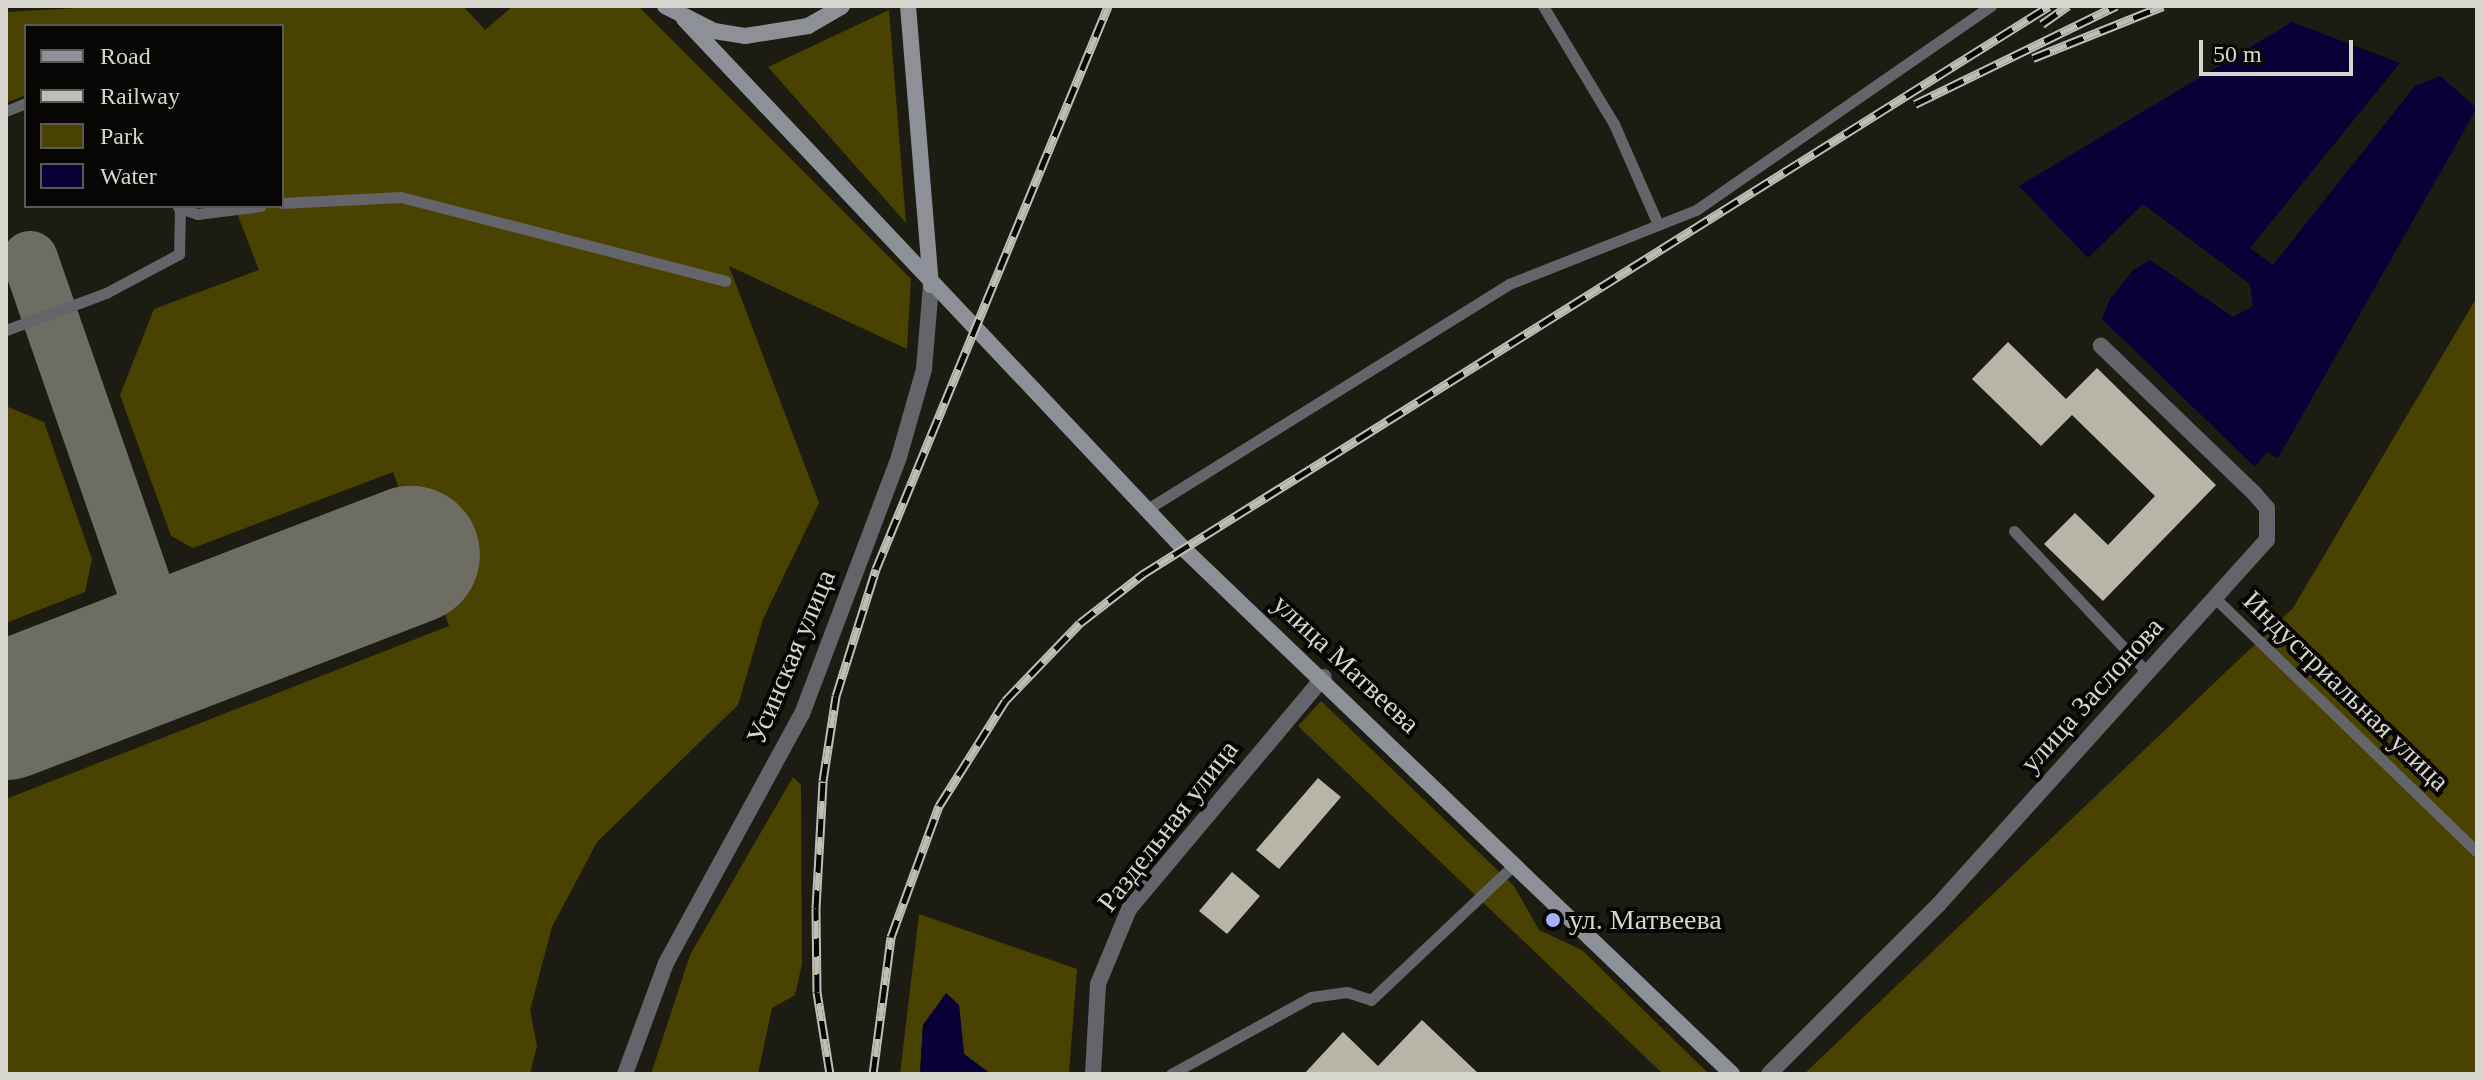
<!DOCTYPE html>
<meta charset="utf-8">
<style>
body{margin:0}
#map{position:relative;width:2483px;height:1080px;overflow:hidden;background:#1d1c12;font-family:"Times New Roman",serif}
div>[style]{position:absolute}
.green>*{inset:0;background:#4a4200}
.water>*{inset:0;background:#090037}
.taxiway>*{height:56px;margin:-28px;padding:0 28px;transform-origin:28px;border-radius:28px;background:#6e6d64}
.runway>*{height:138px;margin:-69px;padding:0 69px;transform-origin:69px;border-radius:69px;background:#6e6d64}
.building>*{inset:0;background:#b6b5a8}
.lane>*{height:11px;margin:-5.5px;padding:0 5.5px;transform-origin:5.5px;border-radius:5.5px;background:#64656a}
.street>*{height:16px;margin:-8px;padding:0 8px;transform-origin:8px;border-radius:8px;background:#64656a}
.secondary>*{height:16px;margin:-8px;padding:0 8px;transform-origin:8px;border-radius:8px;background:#8e9098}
.rail>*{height:9px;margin-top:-4.5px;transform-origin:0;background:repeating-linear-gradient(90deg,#070604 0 18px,#bebeb6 0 36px);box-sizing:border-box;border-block:2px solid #bebeb6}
.dots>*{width:22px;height:22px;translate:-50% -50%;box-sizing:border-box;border:4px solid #070604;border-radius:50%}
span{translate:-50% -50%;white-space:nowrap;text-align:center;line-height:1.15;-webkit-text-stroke:8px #070604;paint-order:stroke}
.street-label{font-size:28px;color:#d6d6cf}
.poi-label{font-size:28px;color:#d6d6cf}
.left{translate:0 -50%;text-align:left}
.frame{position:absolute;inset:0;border:8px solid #d6d6cf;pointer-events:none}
.legend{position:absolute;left:24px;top:24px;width:260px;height:184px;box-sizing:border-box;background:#070604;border:2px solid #5a5955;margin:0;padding:10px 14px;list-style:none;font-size:24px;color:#d6d6cf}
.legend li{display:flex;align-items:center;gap:16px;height:40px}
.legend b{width:40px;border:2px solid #5a5955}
.scale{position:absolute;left:2199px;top:40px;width:154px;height:36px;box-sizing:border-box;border:4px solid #d6d6cf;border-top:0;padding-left:10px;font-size:24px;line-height:28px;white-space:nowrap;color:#d6d6cf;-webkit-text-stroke:6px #070604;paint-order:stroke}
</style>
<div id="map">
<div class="green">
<div style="clip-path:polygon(113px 6px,463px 6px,485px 30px,513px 6px,638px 6px,911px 279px,907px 349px,729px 266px,819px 503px,763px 619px,738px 705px,597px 842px,552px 927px,530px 1010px,537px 1046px,530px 1074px,6px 1074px,6px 799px,449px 626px,393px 472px,193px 548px,171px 536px,120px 395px,154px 309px,259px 270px,234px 206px,282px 206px,282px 26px,26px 26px,26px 95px,6px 103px,6px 12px)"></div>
<div style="clip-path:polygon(889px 10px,906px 223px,768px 67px)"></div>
<div style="clip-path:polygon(2477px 297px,2477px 1074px,1804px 1074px,2293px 608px)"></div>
<div style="clip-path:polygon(6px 406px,44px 422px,92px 559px,85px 592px,6px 623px)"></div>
<div style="clip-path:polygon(1321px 701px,1514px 886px,1539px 930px,1582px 950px,1709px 1074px,1663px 1074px,1298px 726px)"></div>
<div style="clip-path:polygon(793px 777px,801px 785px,802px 964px,795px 995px,772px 1008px,758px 1074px,651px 1074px,690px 955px)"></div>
<div style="clip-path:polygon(919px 914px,1077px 969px,1069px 1074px,990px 1074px,964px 1054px,959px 1005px,946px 994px,923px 1025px,920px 1074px,900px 1074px)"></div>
</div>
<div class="water">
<div style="clip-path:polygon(2292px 22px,2400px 63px,2250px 248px,2273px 265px,2415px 86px,2440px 76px,2477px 108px,2278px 458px,2267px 452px,2255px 467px,2102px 319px,2110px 299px,2133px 270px,2150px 260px,2233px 317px,2253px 306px,2250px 284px,2143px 204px,2088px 258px,2019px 186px)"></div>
<div style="clip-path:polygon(946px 993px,959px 1005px,964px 1054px,991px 1074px,920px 1074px,923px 1025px)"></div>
</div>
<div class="taxiway">
<div style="left:30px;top:259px;width:413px;rotate:70.8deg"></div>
</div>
<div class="runway">
<div style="left:6px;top:711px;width:434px;rotate:-21.1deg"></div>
</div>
<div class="building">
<div style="clip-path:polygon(2008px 342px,2066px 399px,2097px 368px,2216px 485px,2103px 601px,2044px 544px,2075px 513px,2108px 545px,2155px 496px,2072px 415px,2041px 446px,1972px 379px)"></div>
<div style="clip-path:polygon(1318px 778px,1341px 797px,1279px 869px,1256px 850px)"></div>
<div style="clip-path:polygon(1232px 872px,1260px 896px,1227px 934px,1199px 911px)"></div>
<div style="clip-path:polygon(1422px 1020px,1479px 1074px,1304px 1074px,1343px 1032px,1378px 1066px)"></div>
</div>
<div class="lane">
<div style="left:1543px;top:6px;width:138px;rotate:59deg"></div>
<div style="left:1614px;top:124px;width:109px;rotate:66.3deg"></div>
<div style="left:6px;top:111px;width:22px;rotate:-22deg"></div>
<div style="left:282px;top:203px;width:119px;rotate:-2.9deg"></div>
<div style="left:401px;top:197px;width:335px;rotate:14.5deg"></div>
<div style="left:178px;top:207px;width:20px;rotate:20deg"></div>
<div style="left:197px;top:214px;width:64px;rotate:-7.2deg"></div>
<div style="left:6px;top:330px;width:107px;rotate:-20.3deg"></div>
<div style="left:106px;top:293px;width:83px;rotate:-28.1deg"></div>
<div style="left:179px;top:254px;width:44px;rotate:-88.7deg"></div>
<div style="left:1146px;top:510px;width:428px;rotate:-31.9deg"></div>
<div style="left:1509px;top:284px;width:201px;rotate:-21.6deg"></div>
<div style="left:1696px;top:210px;width:359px;rotate:-34.7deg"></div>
<div style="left:2014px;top:531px;width:194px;rotate:46.7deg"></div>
<div style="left:2216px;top:599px;width:363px;rotate:44.1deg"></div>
<div style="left:1171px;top:1074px;width:160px;rotate:-28.8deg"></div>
<div style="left:1311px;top:997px;width:36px;rotate:-8deg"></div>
<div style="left:1347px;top:992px;width:25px;rotate:18deg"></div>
<div style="left:1371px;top:1000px;width:199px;rotate:-43.4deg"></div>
</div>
<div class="street">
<div style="left:625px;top:1074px;width:118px;rotate:-69.7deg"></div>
<div style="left:666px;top:963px;width:284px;rotate:-61.4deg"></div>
<div style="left:802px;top:714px;width:275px;rotate:-69.3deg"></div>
<div style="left:899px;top:457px;width:91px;rotate:-74.1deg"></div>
<div style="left:924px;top:369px;width:84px;rotate:-85.2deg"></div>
<div style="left:1093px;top:1074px;width:90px;rotate:-86.8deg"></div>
<div style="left:1098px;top:984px;width:81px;rotate:-67.5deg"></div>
<div style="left:1129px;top:909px;width:303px;rotate:-50deg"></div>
<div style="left:1769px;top:1074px;width:240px;rotate:-45deg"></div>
<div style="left:1939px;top:904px;width:490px;rotate:-48deg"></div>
<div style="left:2267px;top:540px;width:32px;rotate:-90deg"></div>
<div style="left:2267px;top:508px;width:18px;rotate:-131deg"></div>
<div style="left:2255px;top:494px;width:214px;rotate:-136.1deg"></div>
</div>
<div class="secondary">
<div style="left:665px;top:6px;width:55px;rotate:27deg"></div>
<div style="left:714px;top:31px;width:31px;rotate:9deg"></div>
<div style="left:745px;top:36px;width:64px;rotate:-9deg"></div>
<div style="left:808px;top:26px;width:39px;rotate:-30deg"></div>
<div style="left:908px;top:6px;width:280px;rotate:85.3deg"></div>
<div style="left:684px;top:19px;width:729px;rotate:46.67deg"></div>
<div style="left:1184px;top:549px;width:759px;rotate:43.77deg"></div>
</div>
<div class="rail">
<div style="left:2042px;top:24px;width:32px;rotate:-35deg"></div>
<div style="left:2033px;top:58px;width:140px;rotate:-21.8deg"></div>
<div style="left:1915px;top:104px;width:224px;rotate:-26deg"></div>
<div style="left:830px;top:1074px;width:83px;rotate:-99deg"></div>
<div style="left:817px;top:992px;width:84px;rotate:-90.7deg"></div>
<div style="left:816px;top:908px;width:127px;rotate:-86.8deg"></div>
<div style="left:823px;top:781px;width:86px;rotate:-81.3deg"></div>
<div style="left:836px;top:696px;width:133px;rotate:-72.5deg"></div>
<div style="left:876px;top:569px;width:609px;rotate:-67.6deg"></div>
<div style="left:873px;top:1074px;width:138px;rotate:-82.5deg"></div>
<div style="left:891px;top:937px;width:140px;rotate:-69.9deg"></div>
<div style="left:939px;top:806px;width:124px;rotate:-57.8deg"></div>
<div style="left:1005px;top:701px;width:108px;rotate:-46.1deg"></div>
<div style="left:1080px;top:623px;width:80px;rotate:-37.9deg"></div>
<div style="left:1143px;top:574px;width:1069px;rotate:-32.08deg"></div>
</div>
<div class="dots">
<div style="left:1553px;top:920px;background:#a6b1fc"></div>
</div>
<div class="street-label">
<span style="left:791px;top:657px;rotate:-67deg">Усинская улица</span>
<span style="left:1346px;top:664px;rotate:43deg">улица Матвеева</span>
<span style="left:2346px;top:691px;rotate:44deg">Индустриальная улица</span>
<span style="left:2092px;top:695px;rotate:-48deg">улица Заслонова</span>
<span style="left:1168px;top:826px;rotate:-52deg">Раздельная улица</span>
</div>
<div class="poi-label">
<span class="left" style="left:1569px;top:920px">ул. Матвеева</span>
</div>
<div class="frame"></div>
<ul class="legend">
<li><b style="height:10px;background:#8e9098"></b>Road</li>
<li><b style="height:10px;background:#bebeb6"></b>Railway</li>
<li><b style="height:22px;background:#4a4200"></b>Park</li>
<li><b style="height:22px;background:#090037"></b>Water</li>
</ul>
<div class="scale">50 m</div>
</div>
